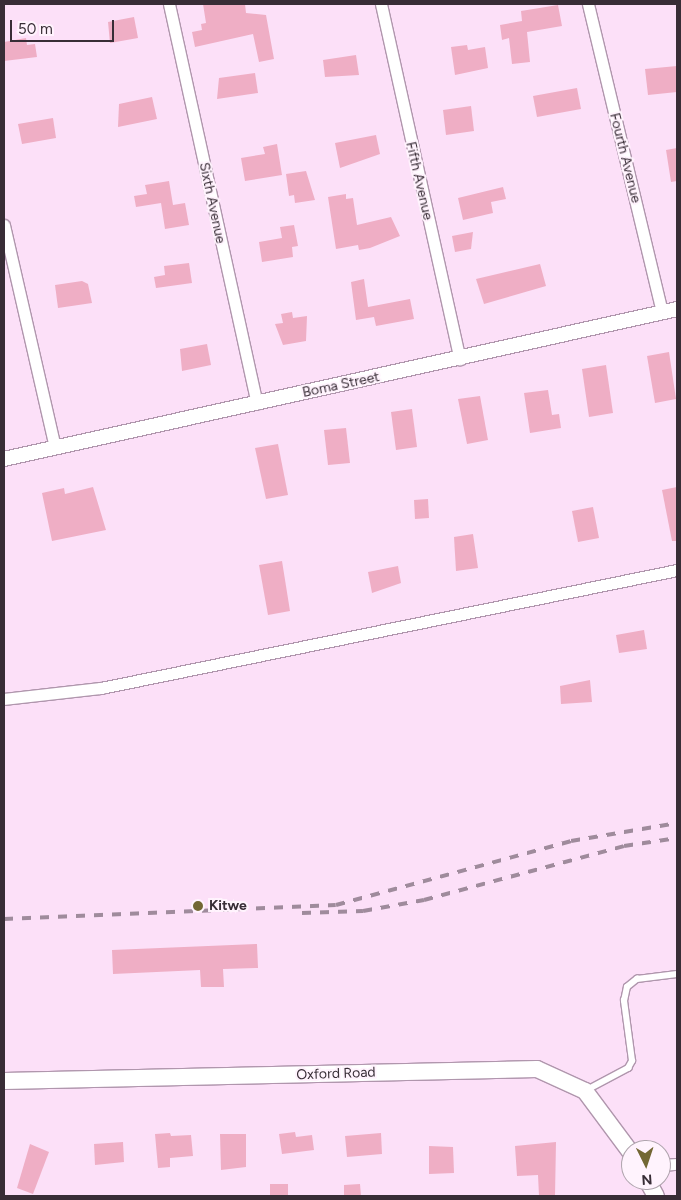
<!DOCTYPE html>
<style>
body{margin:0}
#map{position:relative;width:681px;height:1200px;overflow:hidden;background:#fce0f8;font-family:Figtree,sans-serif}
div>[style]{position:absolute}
.building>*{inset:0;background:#efaec5}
.roads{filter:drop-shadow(1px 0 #b096ad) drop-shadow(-1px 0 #b096ad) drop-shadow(0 1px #b096ad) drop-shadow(0 -1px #b096ad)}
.service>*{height:5.5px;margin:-2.75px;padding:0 2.75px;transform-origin:2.75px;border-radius:2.75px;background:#fff}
.minor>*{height:11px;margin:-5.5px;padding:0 5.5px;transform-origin:5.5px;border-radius:5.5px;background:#fff}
.tertiary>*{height:14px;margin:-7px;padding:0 7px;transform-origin:7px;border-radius:7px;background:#fff}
.secondary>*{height:16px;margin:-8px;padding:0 8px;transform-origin:8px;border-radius:8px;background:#fff}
.rail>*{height:4px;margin-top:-2px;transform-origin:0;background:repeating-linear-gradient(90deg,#9f8b9c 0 9px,transparent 0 18px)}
.dots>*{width:14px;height:14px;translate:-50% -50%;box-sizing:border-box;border:2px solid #fff3fd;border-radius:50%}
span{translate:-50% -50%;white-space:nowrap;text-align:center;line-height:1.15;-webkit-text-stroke:4px #fff3fd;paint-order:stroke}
.street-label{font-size:14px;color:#382d36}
.poi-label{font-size:14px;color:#382d36;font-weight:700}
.left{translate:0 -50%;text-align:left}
.frame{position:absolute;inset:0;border:5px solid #382d36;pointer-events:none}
.north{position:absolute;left:621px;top:1140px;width:50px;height:50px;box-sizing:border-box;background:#fff3fd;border:1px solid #afa4ad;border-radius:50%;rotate:176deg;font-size:14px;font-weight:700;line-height:20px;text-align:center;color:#382d36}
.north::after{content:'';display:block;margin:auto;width:18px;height:22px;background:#736734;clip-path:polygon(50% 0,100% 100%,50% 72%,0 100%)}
.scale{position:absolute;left:10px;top:20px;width:104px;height:22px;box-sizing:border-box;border:2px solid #382d36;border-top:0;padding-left:6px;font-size:15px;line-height:18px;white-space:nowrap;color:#382d36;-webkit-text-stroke:4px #fff3fd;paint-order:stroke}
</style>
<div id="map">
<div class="building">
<div style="clip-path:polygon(203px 4px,245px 4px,246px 13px,266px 15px,274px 59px,259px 62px,253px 34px,195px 47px,192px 32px,202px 30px,201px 24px,206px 23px)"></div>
<div style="clip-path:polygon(558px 5px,562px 26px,527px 32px,530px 62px,512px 64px,509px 38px,502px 40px,500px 25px,522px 21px,521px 11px)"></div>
<div style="clip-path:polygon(134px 17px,138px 38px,110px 43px,108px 22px)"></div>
<div style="clip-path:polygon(26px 38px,27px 45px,35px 44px,37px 57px,4px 61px,4px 42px)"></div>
<div style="clip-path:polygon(467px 45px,468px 50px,485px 47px,488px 68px,455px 75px,451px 47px)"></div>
<div style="clip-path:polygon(356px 55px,359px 75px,325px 77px,323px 60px)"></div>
<div style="clip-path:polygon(677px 66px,677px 92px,648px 95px,645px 69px)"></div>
<div style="clip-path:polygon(255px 73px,258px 93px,217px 99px,219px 78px)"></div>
<div style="clip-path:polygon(577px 88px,581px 109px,537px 117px,533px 96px)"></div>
<div style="clip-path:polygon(152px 97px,157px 119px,118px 127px,119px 104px)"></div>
<div style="clip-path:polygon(471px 106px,474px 131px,446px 135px,443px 110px)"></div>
<div style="clip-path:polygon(53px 118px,56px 138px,22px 144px,18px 124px)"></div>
<div style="clip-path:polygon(376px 135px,380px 154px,340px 168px,335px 143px)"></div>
<div style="clip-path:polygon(277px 144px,282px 175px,245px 181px,241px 158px,265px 154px,263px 147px)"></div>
<div style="clip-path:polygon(677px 148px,677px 181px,671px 182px,666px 150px)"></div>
<div style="clip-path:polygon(306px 171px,315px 200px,295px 203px,294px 195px,289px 196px,286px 174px)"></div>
<div style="clip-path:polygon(169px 181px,173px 205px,185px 203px,189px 225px,165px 229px,161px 203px,136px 207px,134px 196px,147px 194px,145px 185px)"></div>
<div style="clip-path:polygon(503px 187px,506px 199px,491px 202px,493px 213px,463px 220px,458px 198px)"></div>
<div style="clip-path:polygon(346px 194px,346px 199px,353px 198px,357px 225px,391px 217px,400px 236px,370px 248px,359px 250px,358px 245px,336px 249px,328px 197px)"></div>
<div style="clip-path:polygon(294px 225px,298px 246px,292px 247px,293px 257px,262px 262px,259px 242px,282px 238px,280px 227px)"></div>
<div style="clip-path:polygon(473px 232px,471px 249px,455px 252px,452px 236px)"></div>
<div style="clip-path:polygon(189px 263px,192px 283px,156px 288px,154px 277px,165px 275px,164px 266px)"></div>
<div style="clip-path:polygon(540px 264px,546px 286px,484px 304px,476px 279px)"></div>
<div style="clip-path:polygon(364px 279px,368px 307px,410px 299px,414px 319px,376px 326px,374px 317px,356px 320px,351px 282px)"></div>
<div style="clip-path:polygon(82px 281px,88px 284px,92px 303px,58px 308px,55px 285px)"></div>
<div style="clip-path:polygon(292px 312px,293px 318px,307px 316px,306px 341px,283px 345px,275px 324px,283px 323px,281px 314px)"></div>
<div style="clip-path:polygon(207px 344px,211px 365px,182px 371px,180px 349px)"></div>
<div style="clip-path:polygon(669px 352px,676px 399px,655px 403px,647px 356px)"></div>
<div style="clip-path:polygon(606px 365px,613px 413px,589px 417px,582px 369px)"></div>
<div style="clip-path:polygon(548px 390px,552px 415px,559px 414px,561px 428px,530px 433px,524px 393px)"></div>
<div style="clip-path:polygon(480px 396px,488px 440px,467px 444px,458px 399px)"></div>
<div style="clip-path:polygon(412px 409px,417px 447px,396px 450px,391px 412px)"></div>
<div style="clip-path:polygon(346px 428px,350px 463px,328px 465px,324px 430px)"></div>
<div style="clip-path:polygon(278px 444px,288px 495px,266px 499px,255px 448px)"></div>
<div style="clip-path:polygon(93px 487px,106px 530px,52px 541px,42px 493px,64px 488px,65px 494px)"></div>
<div style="clip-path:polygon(677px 487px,677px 541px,672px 541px,662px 490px)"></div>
<div style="clip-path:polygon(428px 499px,429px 518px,415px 519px,414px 500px)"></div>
<div style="clip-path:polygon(593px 507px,599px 538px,578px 542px,572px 511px)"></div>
<div style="clip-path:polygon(473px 534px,478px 568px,456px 571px,454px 537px)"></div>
<div style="clip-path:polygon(282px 561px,290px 611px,268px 615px,259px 565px)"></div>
<div style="clip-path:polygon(398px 566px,401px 583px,372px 593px,368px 572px)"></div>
<div style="clip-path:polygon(644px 630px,647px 649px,619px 653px,616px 635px)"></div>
<div style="clip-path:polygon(590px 680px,592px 702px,561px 704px,560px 686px)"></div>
<div style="clip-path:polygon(257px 944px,258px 968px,223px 969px,224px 987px,201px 987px,200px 970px,113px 974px,112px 950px)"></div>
<div style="clip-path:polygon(295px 1132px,296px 1137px,312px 1135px,314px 1150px,282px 1154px,279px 1134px)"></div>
<div style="clip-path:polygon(170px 1133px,171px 1136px,191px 1135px,193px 1156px,170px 1158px,170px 1167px,158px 1168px,155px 1134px)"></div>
<div style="clip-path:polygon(381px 1133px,382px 1154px,347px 1157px,345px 1136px)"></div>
<div style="clip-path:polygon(220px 1134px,246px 1134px,246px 1167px,221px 1170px)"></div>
<div style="clip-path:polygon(123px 1142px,124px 1162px,95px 1165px,94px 1144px)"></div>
<div style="clip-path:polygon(556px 1142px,555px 1196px,539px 1196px,538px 1175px,517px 1176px,515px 1146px)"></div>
<div style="clip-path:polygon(30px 1144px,49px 1152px,33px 1194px,17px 1188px)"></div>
<div style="clip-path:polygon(429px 1146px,453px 1147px,454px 1173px,429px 1174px)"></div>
<div style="clip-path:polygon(270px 1184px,288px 1184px,288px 1196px,270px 1196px)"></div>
<div style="clip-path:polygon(360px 1184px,361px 1196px,344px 1196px,344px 1185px)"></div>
</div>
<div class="roads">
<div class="service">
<div style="left:587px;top:1090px;width:47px;rotate:-28.2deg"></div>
<div style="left:628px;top:1068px;width:8px;rotate:-60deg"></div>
<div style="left:632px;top:1061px;width:61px;rotate:-97.6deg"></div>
<div style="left:624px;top:1001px;width:14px;rotate:-78deg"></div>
<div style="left:627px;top:987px;width:13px;rotate:-39deg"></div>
<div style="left:637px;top:979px;width:40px;rotate:-7.1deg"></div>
</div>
<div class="minor">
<div style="left:169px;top:4px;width:409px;rotate:77.6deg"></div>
<div style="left:381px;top:4px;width:364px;rotate:77.5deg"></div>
<div style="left:588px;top:4px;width:317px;rotate:76.5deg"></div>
<div style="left:4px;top:225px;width:229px;rotate:77.1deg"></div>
<div style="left:4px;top:699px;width:98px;rotate:-6.5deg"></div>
<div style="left:101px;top:688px;width:588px;rotate:-11.58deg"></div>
<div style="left:661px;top:1165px;width:16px;rotate:-4deg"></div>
</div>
<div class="tertiary">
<div style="left:4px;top:459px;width:690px;rotate:-12.56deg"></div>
</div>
<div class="secondary">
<div style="left:4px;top:1081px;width:533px;rotate:-1.29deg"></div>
<div style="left:537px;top:1069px;width:53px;rotate:24.6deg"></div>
<div style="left:585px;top:1091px;width:77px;rotate:53.4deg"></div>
<div style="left:647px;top:1180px;width:18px;rotate:61deg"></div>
</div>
</div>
<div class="rail">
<div style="left:302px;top:913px;width:61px;rotate:-1.9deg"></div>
<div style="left:363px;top:911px;width:62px;rotate:-10.2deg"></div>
<div style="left:424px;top:900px;width:207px;rotate:-15.1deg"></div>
<div style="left:624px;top:846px;width:54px;rotate:-8.6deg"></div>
<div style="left:4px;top:919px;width:332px;rotate:-2.4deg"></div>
<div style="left:336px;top:905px;width:244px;rotate:-15.2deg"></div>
<div style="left:571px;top:841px;width:108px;rotate:-9.6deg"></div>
</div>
<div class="dots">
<div style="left:198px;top:906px;background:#736734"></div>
</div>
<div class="street-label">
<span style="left:625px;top:158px;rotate:76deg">Fourth Avenue</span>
<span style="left:419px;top:181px;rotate:77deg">Fifth Avenue</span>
<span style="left:212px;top:203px;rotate:78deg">Sixth Avenue</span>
<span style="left:341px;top:385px;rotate:-12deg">Boma Street</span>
<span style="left:336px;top:1074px;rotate:-2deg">Oxford Road</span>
</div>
<div class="poi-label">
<span class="left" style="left:209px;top:906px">Kitwe</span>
</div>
<div class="frame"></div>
<div class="north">N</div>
<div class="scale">50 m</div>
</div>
